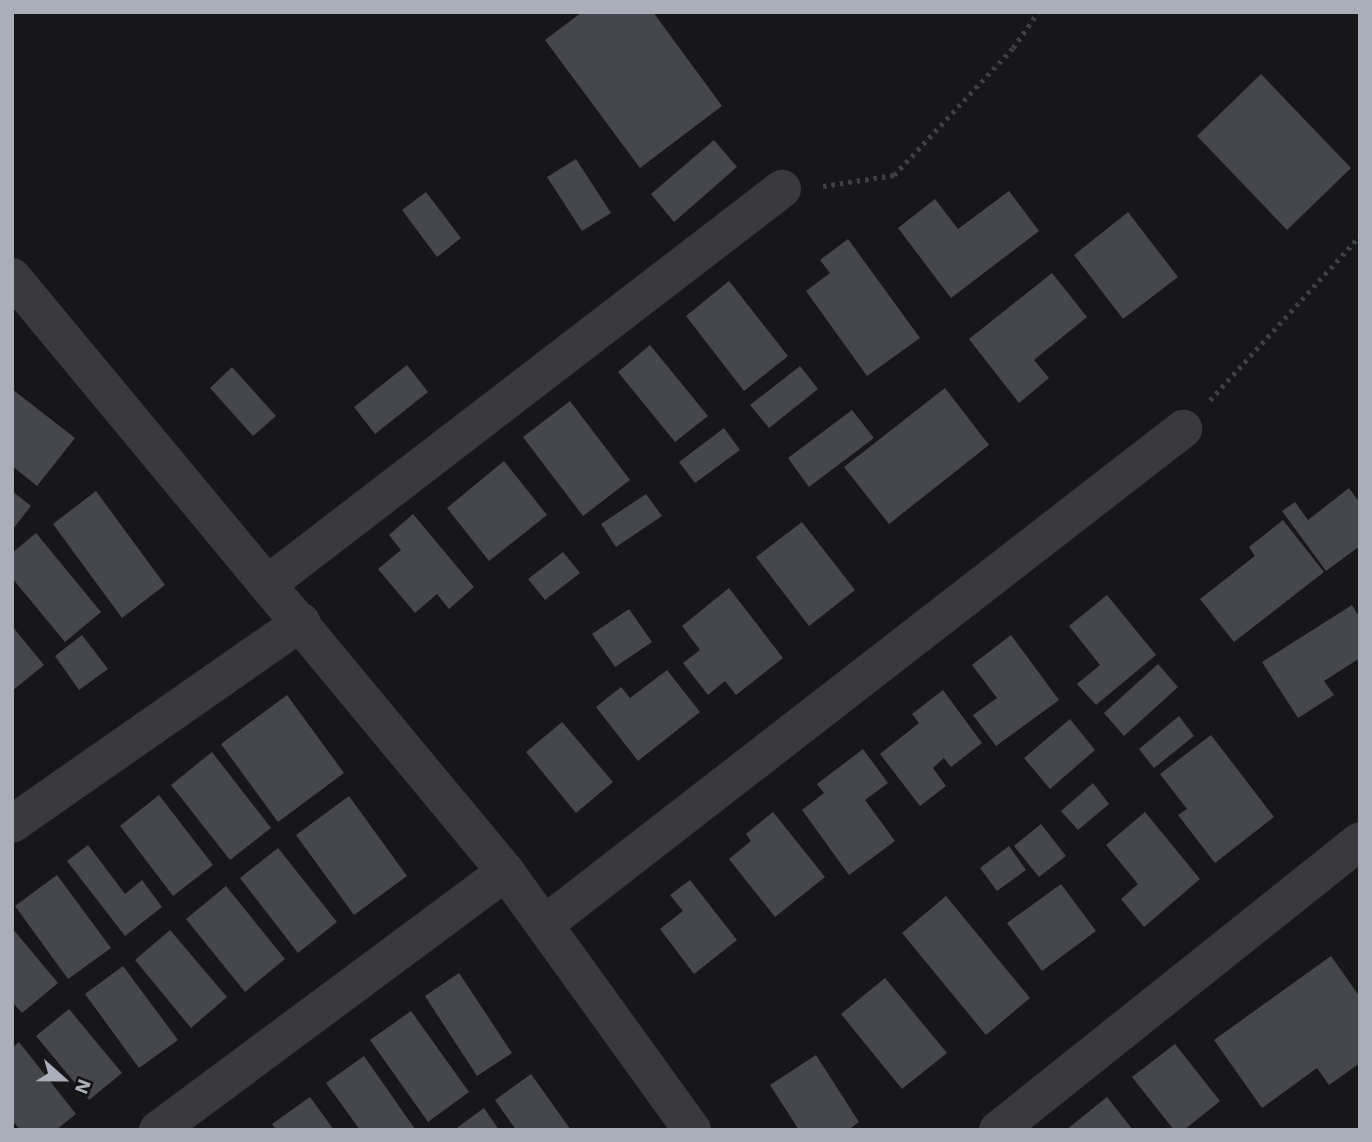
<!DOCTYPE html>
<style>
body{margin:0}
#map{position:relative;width:1372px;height:1142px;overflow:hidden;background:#171719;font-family:"Work Sans",sans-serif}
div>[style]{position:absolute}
.building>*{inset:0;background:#46474c}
.path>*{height:4.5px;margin-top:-2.25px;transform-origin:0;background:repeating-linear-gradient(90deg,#3f4045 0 3.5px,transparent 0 8.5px)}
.minor>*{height:38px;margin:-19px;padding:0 19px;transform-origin:19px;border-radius:19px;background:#39393e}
span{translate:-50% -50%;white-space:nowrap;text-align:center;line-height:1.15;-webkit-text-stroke:5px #121214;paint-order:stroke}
.frame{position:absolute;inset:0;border:14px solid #aaaeb8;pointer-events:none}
.north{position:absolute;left:28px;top:1044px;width:70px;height:70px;-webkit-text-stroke:5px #121214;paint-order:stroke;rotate:111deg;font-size:19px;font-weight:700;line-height:28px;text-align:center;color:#aaaeb8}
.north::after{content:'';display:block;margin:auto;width:24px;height:32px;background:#aaaeb8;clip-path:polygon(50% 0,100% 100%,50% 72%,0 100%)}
</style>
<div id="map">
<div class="building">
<div style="clip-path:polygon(582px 12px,653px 12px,722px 106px,640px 168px,545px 40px)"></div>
<div style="clip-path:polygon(1261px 74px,1351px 168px,1287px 230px,1197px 136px)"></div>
<div style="clip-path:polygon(714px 140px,737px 167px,674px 222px,651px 194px)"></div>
<div style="clip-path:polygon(576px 159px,611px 213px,582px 231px,547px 177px)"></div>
<div style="clip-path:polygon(1009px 191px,1039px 231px,951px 298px,898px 228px,935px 199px,958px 229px)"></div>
<div style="clip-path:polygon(426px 192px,461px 238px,437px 257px,402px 210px)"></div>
<div style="clip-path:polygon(1128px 212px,1178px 277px,1123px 319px,1074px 255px)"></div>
<div style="clip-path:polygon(848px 239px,920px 338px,867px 376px,806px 291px,830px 273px,820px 260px)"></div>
<div style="clip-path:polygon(1052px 273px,1087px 317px,1034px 360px,1049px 378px,1019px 403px,969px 339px)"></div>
<div style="clip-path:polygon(729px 281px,788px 356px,744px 391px,686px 316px)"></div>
<div style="clip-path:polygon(650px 345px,708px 416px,675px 442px,618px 372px)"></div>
<div style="clip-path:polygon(407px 365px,428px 392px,375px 434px,354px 407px)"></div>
<div style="clip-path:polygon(800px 366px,818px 389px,769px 428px,750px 405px)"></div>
<div style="clip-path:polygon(232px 367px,276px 416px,253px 436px,210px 388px)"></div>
<div style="clip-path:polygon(945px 388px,989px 445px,889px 524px,844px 467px)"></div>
<div style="clip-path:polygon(12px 389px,75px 438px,37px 486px,12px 466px)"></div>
<div style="clip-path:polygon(570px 401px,630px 480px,583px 516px,523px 437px)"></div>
<div style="clip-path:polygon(852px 410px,874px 438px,809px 487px,788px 458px)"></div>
<div style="clip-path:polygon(724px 428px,740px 450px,695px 483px,679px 462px)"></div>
<div style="clip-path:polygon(504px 461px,547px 515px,489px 561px,447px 508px)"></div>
<div style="clip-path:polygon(1349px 488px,1360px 503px,1360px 546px,1326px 571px,1282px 511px,1295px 502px,1308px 520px)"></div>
<div style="clip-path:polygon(12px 491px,31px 506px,12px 530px)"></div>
<div style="clip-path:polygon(96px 491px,165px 585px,122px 618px,53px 524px)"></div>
<div style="clip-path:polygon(646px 494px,662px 516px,616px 547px,601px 524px)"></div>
<div style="clip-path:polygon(413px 514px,474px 587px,449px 609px,437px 594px,415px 613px,378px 569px,401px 550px,389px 535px)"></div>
<div style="clip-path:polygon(1283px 520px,1324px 572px,1234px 642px,1200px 599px,1255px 556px,1249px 547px)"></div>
<div style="clip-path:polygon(802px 522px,855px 590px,809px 626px,756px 557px)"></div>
<div style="clip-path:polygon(36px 533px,101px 612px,65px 642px,12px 578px,12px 553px)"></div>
<div style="clip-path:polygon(563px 552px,580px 573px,545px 600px,528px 579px)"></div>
<div style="clip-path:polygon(729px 588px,783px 658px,736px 695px,725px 681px,708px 695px,683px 663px,700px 650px,682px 626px)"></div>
<div style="clip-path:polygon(1107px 595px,1156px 655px,1096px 705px,1077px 684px,1100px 665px,1069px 626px)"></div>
<div style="clip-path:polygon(1352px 605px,1360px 618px,1360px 658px,1324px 681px,1334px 695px,1298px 718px,1262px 662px)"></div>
<div style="clip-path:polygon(629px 609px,652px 642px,615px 667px,592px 634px)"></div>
<div style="clip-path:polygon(12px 626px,44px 665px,12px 691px)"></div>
<div style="clip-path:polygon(82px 635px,108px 669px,79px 690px,55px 656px)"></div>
<div style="clip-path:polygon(1011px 635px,1059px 700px,996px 746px,973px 715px,997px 698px,972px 665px)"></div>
<div style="clip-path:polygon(1158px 664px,1178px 687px,1124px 736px,1104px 713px)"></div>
<div style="clip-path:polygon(667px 670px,700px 712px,638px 761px,596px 707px,621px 687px,630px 698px)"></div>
<div style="clip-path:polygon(943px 690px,982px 743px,951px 767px,944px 758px,933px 768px,946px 786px,920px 806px,880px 754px,919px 723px,912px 714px)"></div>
<div style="clip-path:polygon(287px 695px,344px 773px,278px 822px,221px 744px)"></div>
<div style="clip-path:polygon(1179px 716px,1194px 736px,1154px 768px,1139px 749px)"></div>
<div style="clip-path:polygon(1070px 719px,1095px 750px,1050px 789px,1024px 758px)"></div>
<div style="clip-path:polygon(562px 722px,613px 782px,576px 813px,526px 752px)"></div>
<div style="clip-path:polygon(1211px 735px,1274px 817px,1215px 863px,1178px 815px,1187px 809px,1160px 774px)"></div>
<div style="clip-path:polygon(863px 749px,888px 783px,865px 800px,895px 841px,849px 875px,802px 810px,824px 793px,817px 784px)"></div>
<div style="clip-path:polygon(212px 752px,271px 828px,230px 860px,171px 785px)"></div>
<div style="clip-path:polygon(1093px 783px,1109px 804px,1078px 830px,1061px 811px)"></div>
<div style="clip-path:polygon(159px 795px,213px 865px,173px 896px,120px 826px)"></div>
<div style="clip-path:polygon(349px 796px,407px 876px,354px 915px,296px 835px)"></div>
<div style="clip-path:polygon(773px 812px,825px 877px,775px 917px,729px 859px,751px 841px,746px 834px)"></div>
<div style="clip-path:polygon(1145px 812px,1200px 879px,1144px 927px,1121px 899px,1138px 884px,1106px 845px)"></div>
<div style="clip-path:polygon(1041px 824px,1066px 856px,1039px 877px,1014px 846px)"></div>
<div style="clip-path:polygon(88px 845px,125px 894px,142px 880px,162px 907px,125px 936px,67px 861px)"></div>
<div style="clip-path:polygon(1009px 846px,1026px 870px,997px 891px,980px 868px)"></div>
<div style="clip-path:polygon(278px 848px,337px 922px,298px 953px,240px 878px)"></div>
<div style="clip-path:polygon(57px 875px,111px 948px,68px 979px,15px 906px)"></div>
<div style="clip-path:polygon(690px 880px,737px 940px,694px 974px,660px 929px,683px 911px,670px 895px)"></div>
<div style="clip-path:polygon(1061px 884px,1096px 931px,1042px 971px,1007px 923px)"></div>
<div style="clip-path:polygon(226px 886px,285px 959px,245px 992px,186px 919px)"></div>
<div style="clip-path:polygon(946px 896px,1030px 998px,986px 1035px,902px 933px)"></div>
<div style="clip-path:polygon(12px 928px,58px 983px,22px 1013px,12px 1002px)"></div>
<div style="clip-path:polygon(170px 930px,227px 997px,191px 1028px,135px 960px)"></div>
<div style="clip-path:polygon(1331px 956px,1360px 997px,1360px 1063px,1329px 1085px,1317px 1068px,1262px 1108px,1214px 1040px)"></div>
<div style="clip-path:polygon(123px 966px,178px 1040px,139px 1068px,85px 994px)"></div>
<div style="clip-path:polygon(459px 973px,512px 1053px,477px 1076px,425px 996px)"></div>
<div style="clip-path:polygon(885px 978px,947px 1053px,902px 1089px,841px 1014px)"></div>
<div style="clip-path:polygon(69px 1009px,122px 1073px,89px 1100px,36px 1036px)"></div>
<div style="clip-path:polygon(411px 1011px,469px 1092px,428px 1122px,370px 1040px)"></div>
<div style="clip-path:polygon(19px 1042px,76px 1114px,56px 1130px,20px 1130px,12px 1120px,12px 1048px)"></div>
<div style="clip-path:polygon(1175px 1044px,1220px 1101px,1184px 1130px,1174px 1130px,1132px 1077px)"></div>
<div style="clip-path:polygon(816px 1055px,859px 1122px,848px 1130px,799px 1130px,770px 1085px)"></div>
<div style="clip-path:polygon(364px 1056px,415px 1129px,414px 1130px,360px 1130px,326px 1083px)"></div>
<div style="clip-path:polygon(531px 1074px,571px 1130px,516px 1130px,495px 1100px)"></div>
<div style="clip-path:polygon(310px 1097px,334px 1130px,276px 1130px,272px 1124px)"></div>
<div style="clip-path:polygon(1107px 1097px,1133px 1130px,1066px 1130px)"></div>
<div style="clip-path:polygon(484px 1108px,499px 1130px,454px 1130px)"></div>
</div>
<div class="path">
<div style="left:823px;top:186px;width:72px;rotate:-8.8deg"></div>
<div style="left:894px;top:175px;width:174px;rotate:-46.9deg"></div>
<div style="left:1013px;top:48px;width:44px;rotate:-55.2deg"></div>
<div style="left:1210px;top:400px;width:222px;rotate:-47.6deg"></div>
</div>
<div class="minor">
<div style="left:12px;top:277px;width:773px;rotate:50.3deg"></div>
<div style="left:506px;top:872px;width:318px;rotate:54.2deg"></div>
<div style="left:269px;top:583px;width:647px;rotate:-37.53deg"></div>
<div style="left:12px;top:824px;width:353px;rotate:-34.9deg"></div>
<div style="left:545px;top:924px;width:808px;rotate:-37.81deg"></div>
<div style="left:158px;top:1130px;width:433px;rotate:-36.6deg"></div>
<div style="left:998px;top:1130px;width:463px;rotate:-38.6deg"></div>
</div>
<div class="frame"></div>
<div class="north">N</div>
</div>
